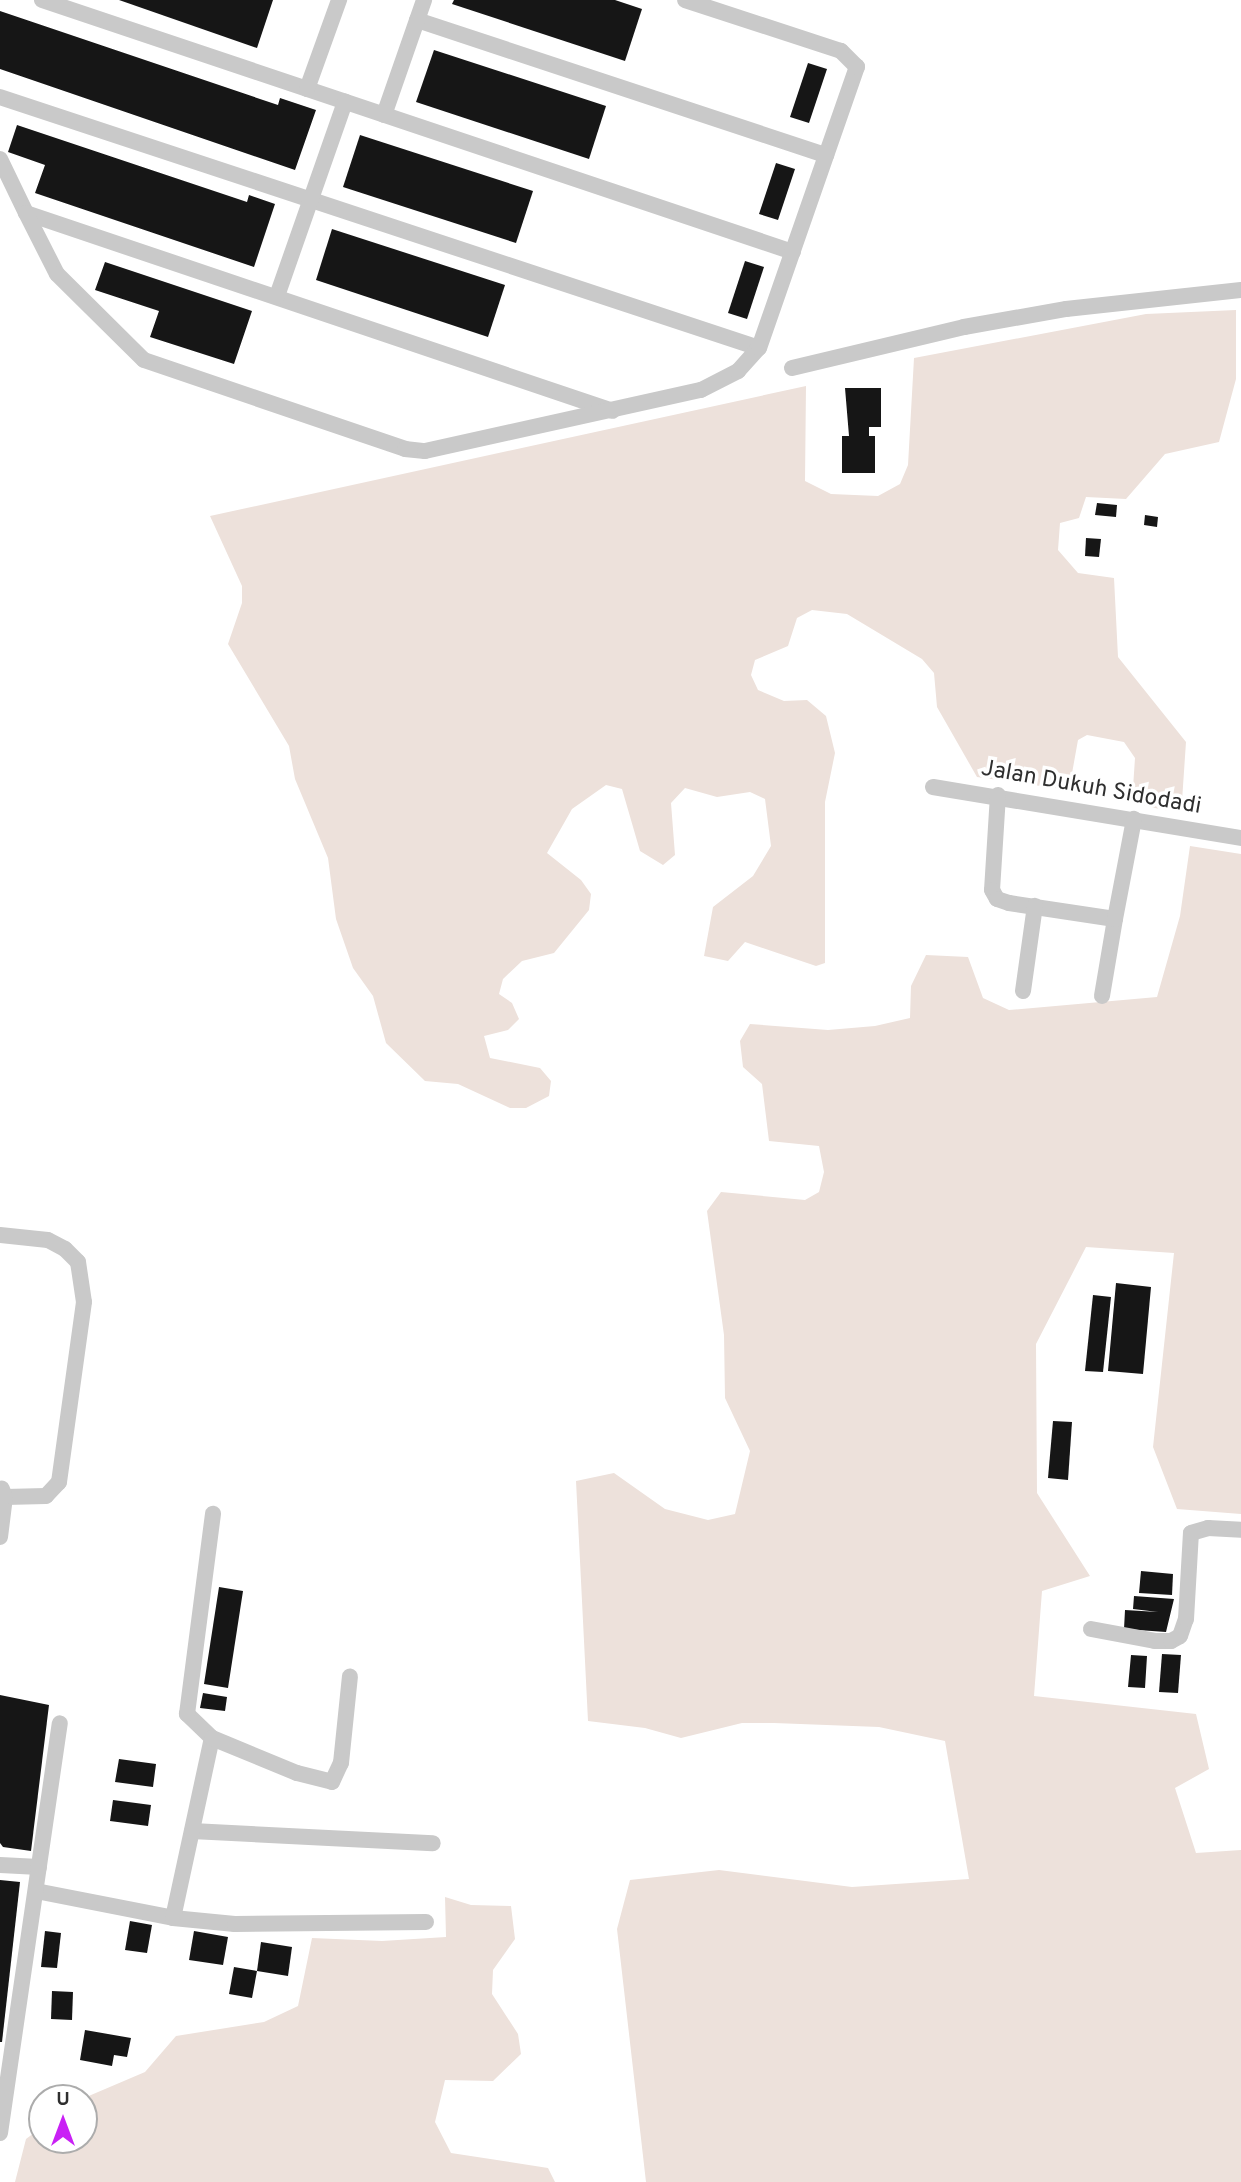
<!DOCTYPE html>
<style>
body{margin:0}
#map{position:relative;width:1241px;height:2182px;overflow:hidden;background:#fff;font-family:Overpass,sans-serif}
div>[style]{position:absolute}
.green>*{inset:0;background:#ede1db}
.building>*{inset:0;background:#161616}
.street>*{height:16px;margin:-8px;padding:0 8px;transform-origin:8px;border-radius:8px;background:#c9c9c9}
span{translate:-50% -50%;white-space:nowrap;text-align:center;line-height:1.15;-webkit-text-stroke:7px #fff;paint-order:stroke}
.street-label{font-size:23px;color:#2f2f2f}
.north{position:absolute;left:28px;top:2084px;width:70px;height:70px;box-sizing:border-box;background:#fff;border:2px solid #acacac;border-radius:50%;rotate:0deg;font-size:19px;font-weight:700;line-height:28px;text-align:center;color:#2f2f2f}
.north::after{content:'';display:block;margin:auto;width:24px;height:32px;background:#c921f5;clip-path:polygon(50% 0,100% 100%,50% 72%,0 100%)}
</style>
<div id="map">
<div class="green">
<div style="clip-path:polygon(1236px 310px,1236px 379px,1219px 442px,1165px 454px,1126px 499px,1086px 497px,1079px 518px,1060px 523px,1058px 550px,1078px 573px,1114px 578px,1118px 657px,1186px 742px,1182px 801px,1169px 811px,1132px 803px,1135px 758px,1124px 742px,1087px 735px,1078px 740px,1069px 790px,977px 777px,937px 707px,934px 673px,922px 659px,847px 614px,812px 610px,797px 618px,788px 646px,755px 660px,751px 675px,758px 690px,784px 701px,807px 700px,826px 716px,835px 753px,825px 802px,825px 963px,816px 966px,745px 942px,728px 961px,704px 956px,713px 907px,753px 876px,771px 846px,765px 799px,750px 792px,717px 797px,685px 788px,671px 803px,675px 855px,663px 865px,640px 851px,622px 789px,606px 785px,572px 809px,547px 853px,581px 880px,591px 894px,589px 910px,554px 953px,522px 961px,503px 979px,499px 994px,512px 1003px,519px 1019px,508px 1030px,484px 1036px,490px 1058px,540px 1068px,551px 1081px,549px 1096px,526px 1108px,510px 1108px,458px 1084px,425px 1081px,386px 1043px,373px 996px,353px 968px,336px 919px,328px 858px,295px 779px,289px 746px,228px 644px,242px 603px,242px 586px,210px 516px,806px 386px,805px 481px,831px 494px,878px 496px,900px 484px,908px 465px,914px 358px,1146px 314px)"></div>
<div style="clip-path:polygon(1190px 846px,1241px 854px,1241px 1514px,1177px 1509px,1153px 1447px,1174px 1253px,1086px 1247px,1036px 1344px,1037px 1493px,1090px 1576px,1042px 1591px,1034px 1696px,1196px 1714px,1209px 1769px,1175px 1788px,1196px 1853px,1241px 1850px,1241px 2182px,646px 2182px,617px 1929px,630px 1880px,719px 1870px,852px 1887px,969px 1879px,945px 1741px,879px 1727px,774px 1723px,742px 1723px,681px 1738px,645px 1728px,588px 1721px,576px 1481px,614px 1473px,665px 1509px,708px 1520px,735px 1514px,750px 1451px,725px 1398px,724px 1335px,707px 1211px,721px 1192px,805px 1200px,819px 1192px,824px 1172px,819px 1146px,769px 1141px,762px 1084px,743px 1067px,740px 1041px,750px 1024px,828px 1030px,875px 1026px,910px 1018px,911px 986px,926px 955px,968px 957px,983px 998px,1009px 1010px,1157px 997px,1180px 916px)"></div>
<div style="clip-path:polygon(445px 1897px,471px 1905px,511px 1906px,515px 1939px,493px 1970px,492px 1994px,518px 2034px,521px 2054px,493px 2081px,445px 2080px,435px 2122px,451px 2153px,548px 2168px,555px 2182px,15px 2182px,26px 2139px,42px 2127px,42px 2140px,84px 2140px,84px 2098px,145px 2072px,176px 2036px,264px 2022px,298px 2006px,312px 1938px,382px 1941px,446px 1937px)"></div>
</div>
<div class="building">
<div style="clip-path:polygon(119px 0,273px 0,257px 48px)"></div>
<div style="clip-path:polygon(454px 0,615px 0,642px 9px,625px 61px,452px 4px)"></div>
<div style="clip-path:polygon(0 11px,278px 105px,280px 98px,316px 110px,295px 170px,0 69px)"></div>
<div style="clip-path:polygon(434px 50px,606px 106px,589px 159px,416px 102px)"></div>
<div style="clip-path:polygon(808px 63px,827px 69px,809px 123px,790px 117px)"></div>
<div style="clip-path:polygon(17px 125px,247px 202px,249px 195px,275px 204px,254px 267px,35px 193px,45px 165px,8px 152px)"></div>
<div style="clip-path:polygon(360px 135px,533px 191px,516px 243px,343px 187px)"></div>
<div style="clip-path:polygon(776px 163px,795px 169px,778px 220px,759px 214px)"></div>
<div style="clip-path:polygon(332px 229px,505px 285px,488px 337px,316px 280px)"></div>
<div style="clip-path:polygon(745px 261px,764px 267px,747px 319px,728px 313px)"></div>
<div style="clip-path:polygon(105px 262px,252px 311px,234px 364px,150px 337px,159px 311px,95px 290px)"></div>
<div style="clip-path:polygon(845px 388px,881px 388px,881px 427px,869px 427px,869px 436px,875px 436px,875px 473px,842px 473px,842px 436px,849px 436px)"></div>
<div style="clip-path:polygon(1097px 503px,1117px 505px,1116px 517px,1095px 515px)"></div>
<div style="clip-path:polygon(1145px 515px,1158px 517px,1157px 527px,1144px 525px)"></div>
<div style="clip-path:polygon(1086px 538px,1101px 539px,1099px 557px,1085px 556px)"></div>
<div style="clip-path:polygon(1116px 1283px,1151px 1287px,1143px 1374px,1108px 1371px)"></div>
<div style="clip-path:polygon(1093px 1295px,1111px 1297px,1103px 1372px,1085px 1371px)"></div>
<div style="clip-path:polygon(1053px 1421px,1072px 1422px,1068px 1480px,1048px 1478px)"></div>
<div style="clip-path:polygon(1141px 1571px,1173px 1574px,1172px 1595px,1139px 1593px)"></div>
<div style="clip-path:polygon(219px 1587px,243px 1591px,228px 1688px,204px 1684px)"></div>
<div style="clip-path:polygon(1134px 1596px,1174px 1599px,1166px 1632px,1124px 1629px,1125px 1610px,1158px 1612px,1133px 1609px)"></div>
<div style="clip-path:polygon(1162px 1654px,1181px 1655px,1178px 1693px,1159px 1692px)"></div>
<div style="clip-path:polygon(1131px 1655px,1147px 1656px,1145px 1688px,1128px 1687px)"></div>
<div style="clip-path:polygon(203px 1693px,227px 1697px,225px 1711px,200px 1708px)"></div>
<div style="clip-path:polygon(0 1695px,49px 1705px,31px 1851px,3px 1847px,0 1843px)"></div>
<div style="clip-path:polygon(119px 1759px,156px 1764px,153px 1787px,115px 1782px)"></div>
<div style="clip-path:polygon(113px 1800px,151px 1805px,148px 1826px,110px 1821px)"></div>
<div style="clip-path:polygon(0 1880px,20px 1882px,2px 2042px,0 2042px)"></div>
<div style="clip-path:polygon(130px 1921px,152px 1925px,147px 1953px,125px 1950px)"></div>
<div style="clip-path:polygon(45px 1931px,61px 1933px,57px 1968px,41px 1967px)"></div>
<div style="clip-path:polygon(194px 1931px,228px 1937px,223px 1965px,189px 1960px)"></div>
<div style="clip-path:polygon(261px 1942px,292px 1947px,288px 1976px,257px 1971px)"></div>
<div style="clip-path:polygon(234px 1967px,257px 1971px,252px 1998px,229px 1994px)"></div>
<div style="clip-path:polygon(52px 1991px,73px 1992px,72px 2020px,51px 2019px)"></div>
<div style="clip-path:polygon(85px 2030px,131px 2038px,127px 2057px,114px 2055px,112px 2066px,80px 2060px)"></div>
</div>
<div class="street">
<div style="left:42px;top:0;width:792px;rotate:18.55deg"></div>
<div style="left:417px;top:20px;width:431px;rotate:18.3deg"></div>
<div style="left:307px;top:89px;width:95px;rotate:-70.2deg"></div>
<div style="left:0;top:97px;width:799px;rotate:18.3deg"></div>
<div style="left:384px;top:115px;width:122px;rotate:-70.8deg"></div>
<div style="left:0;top:159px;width:60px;rotate:64.3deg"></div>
<div style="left:26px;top:213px;width:619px;rotate:18.64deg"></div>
<div style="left:26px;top:213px;width:68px;rotate:63.1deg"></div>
<div style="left:57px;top:274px;width:122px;rotate:44.7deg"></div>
<div style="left:144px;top:360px;width:276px;rotate:18.8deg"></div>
<div style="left:405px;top:449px;width:20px;rotate:6deg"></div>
<div style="left:425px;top:451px;width:283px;rotate:-12.5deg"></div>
<div style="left:701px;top:390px;width:42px;rotate:-27.2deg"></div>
<div style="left:738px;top:371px;width:31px;rotate:-48deg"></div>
<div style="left:759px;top:348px;width:298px;rotate:-70.8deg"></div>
<div style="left:857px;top:67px;width:23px;rotate:-135deg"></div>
<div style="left:841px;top:51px;width:164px;rotate:-161.9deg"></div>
<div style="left:277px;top:296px;width:206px;rotate:-70.7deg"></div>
<div style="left:792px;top:368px;width:177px;rotate:-13.4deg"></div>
<div style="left:964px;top:327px;width:104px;rotate:-10deg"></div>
<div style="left:1066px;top:309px;width:176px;rotate:-6.2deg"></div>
<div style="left:933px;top:787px;width:312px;rotate:9.4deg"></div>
<div style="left:998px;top:795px;width:95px;rotate:93.6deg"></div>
<div style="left:992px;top:890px;width:10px;rotate:61deg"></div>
<div style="left:997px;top:899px;width:13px;rotate:18deg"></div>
<div style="left:1009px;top:903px;width:107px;rotate:8.6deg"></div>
<div style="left:1115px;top:919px;width:78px;rotate:99.6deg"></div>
<div style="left:1115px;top:919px;width:102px;rotate:-79.2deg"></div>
<div style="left:1023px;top:991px;width:86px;rotate:-82deg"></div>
<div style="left:0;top:1235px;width:48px;rotate:5.9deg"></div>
<div style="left:48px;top:1240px;width:19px;rotate:28deg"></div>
<div style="left:65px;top:1249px;width:18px;rotate:45deg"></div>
<div style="left:78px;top:1262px;width:40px;rotate:81.5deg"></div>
<div style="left:84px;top:1302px;width:182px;rotate:97.9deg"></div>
<div style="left:59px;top:1482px;width:19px;rotate:133deg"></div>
<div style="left:46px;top:1496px;width:41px;rotate:178.6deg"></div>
<div style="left:0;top:1537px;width:40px;rotate:-82.9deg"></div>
<div style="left:5px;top:1497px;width:9px;rotate:-111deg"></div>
<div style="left:1091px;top:1629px;width:65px;rotate:10.6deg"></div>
<div style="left:1155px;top:1641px;width:16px"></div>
<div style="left:1171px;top:1641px;width:10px;rotate:-29deg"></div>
<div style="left:1180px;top:1636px;width:18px;rotate:-71deg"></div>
<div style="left:1186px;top:1619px;width:86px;rotate:-86.7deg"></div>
<div style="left:1191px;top:1533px;width:18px;rotate:-16deg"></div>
<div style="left:1208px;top:1528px;width:33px;rotate:3deg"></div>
<div style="left:212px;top:1738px;width:35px;rotate:-136deg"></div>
<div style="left:187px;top:1714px;width:202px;rotate:-82.6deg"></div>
<div style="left:192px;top:1831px;width:241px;rotate:2.9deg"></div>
<div style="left:0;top:1865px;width:39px;rotate:3deg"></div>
<div style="left:36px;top:1891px;width:140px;rotate:11.1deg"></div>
<div style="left:173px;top:1918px;width:62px;rotate:5.5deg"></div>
<div style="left:235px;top:1924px;width:191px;rotate:-0.6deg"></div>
<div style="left:173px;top:1918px;width:184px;rotate:-77.8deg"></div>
<div style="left:212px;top:1738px;width:92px;rotate:22.4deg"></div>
<div style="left:297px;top:1773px;width:36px;rotate:14deg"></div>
<div style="left:332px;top:1782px;width:21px;rotate:-65deg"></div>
<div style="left:341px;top:1763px;width:87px;rotate:-84.1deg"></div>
<div style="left:0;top:2133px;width:414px;rotate:-81.7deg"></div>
</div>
<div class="street-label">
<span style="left:1091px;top:789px;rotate:10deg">Jalan Dukuh Sidodadi</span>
</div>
<div class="north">U</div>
</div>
